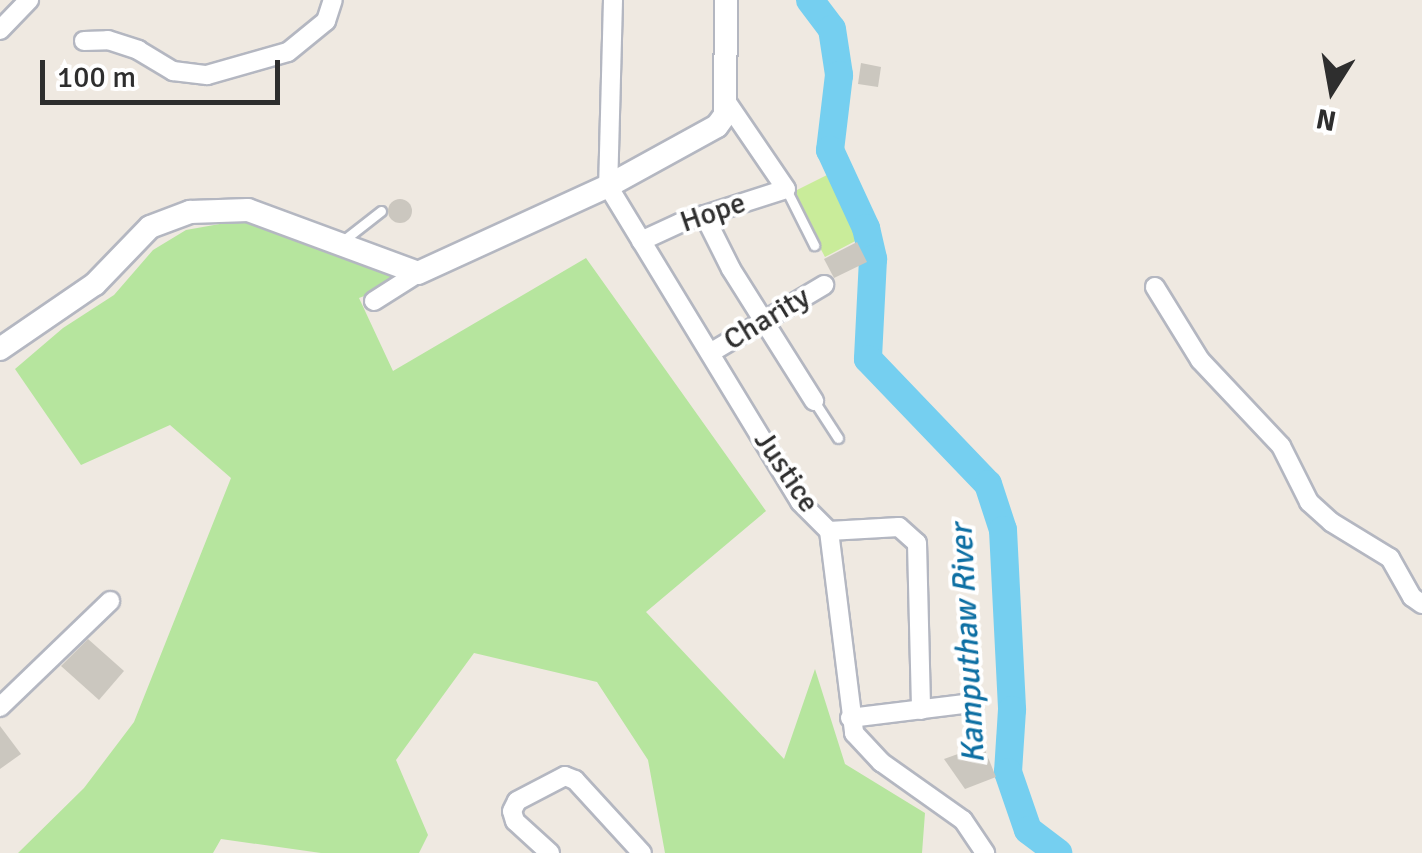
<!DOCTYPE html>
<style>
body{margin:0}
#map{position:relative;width:1422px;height:853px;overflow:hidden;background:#efe9e1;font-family:Signika,sans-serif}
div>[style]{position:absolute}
.green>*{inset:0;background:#b6e59e}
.pitch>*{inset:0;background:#c9ec9a}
.river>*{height:28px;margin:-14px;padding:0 14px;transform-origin:14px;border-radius:14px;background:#75cff0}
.building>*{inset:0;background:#cbc7bf}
.round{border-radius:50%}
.roads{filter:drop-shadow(2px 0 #b4b7c1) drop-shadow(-2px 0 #b4b7c1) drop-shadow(0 2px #b4b7c1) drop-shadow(0 -2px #b4b7c1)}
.service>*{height:9px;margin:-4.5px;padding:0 4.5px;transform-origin:4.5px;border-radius:4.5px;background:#fff}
.minor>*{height:18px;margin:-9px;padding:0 9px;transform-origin:9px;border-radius:9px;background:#fff}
.tertiary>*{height:22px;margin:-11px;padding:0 11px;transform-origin:11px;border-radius:11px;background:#fff}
span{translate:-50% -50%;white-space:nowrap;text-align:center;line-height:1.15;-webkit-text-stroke:8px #fff;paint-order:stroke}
.street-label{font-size:30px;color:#2e2e2e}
.water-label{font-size:32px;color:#0d6fa3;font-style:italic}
.north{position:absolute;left:1282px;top:40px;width:100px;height:100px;-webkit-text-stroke:8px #fff;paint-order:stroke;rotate:191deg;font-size:28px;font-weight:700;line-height:40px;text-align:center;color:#2e2e2e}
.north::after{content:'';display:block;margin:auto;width:35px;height:45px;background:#2e2e2e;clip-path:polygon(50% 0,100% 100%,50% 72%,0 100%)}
.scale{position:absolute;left:40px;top:60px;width:240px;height:45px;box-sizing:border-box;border:5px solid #2e2e2e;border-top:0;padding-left:12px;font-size:30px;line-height:35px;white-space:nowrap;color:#2e2e2e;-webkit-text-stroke:8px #fff;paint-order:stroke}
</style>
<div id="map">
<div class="green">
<div style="clip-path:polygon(242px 220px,398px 273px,390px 286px,359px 298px,393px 371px,586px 258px,766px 511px,646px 612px,784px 759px,815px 669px,845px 764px,925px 813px,922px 853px,665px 853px,648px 760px,597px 682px,474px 653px,396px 760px,428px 835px,419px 853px,321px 853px,221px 839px,213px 853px,18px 853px,84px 788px,134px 722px,231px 478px,170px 425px,81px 465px,15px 369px,63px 328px,114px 295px,153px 250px,186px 230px)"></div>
</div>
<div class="pitch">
<div style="clip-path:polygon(827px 175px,861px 238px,825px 257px,791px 193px)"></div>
</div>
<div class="river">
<div style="left:810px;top:0;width:36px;rotate:53deg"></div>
<div style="left:832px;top:29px;width:47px;rotate:81.3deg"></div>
<div style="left:839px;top:75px;width:76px;rotate:96.8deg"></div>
<div style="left:830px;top:150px;width:86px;rotate:65.2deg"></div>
<div style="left:866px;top:228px;width:32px;rotate:77deg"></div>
<div style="left:873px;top:259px;width:100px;rotate:92.9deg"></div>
<div style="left:868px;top:359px;width:173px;rotate:46.2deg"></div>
<div style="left:988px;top:484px;width:48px;rotate:71.9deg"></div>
<div style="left:1003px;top:530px;width:180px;rotate:87.1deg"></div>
<div style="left:1012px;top:710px;width:62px;rotate:93.7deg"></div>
<div style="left:1008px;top:772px;width:61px;rotate:71deg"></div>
<div style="left:1028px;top:830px;width:38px;rotate:37deg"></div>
</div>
<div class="building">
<div style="clip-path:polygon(861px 63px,881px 67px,878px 87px,858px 84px)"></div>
<div class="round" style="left:388px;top:199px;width:24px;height:24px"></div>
<div style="clip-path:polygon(857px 242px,867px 262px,834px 278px,824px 259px)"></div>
<div style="clip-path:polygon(88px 639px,124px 671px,99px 700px,61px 666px)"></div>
<div style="clip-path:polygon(0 726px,21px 754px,0 769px)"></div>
<div style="clip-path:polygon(983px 745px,996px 777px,965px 789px,944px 759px)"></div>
</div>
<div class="roads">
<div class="service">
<div style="left:786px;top:189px;width:63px;rotate:63.4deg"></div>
<div style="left:340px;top:243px;width:52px;rotate:-38deg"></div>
<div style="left:814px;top:401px;width:44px;rotate:57deg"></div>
</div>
<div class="minor">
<div style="left:613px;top:0;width:186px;rotate:91.5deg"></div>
<div style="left:608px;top:186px;width:370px;rotate:58.7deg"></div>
<div style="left:800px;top:502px;width:41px;rotate:45deg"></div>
<div style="left:829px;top:531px;width:204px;rotate:82.9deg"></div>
<div style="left:854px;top:733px;width:40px;rotate:47deg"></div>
<div style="left:881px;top:762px;width:100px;rotate:35.3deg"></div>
<div style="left:963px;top:820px;width:40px;rotate:56deg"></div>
<div style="left:0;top:30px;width:42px;rotate:-46deg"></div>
<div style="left:84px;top:41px;width:24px;rotate:-2deg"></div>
<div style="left:108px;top:40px;width:32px;rotate:18deg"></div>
<div style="left:138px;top:50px;width:41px;rotate:31deg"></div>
<div style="left:173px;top:71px;width:34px;rotate:7deg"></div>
<div style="left:207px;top:75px;width:84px;rotate:-15.9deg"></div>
<div style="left:288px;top:52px;width:49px;rotate:-39.2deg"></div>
<div style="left:326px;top:21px;width:22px;rotate:-72deg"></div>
<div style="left:704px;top:215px;width:60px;rotate:63.4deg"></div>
<div style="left:731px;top:269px;width:156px;rotate:57.8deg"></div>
<div style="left:641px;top:241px;width:43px;rotate:-24.8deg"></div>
<div style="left:680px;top:223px;width:111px;rotate:-17.8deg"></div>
<div style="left:786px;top:189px;width:103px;rotate:-124.3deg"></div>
<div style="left:1155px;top:287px;width:86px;rotate:58.3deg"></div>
<div style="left:1200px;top:360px;width:118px;rotate:46.7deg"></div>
<div style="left:1281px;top:446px;width:63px;rotate:63.4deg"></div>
<div style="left:1309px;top:502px;width:30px;rotate:42deg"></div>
<div style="left:1331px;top:522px;width:69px;rotate:31.4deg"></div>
<div style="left:1390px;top:558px;width:45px;rotate:60.6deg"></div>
<div style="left:1412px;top:597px;width:12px;rotate:35deg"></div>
<div style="left:374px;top:301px;width:52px;rotate:-32.5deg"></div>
<div style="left:710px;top:353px;width:133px;rotate:-30.8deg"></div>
<div style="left:829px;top:531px;width:70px;rotate:-3.3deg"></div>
<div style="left:899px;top:527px;width:24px;rotate:42deg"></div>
<div style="left:917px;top:543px;width:167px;rotate:88.6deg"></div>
<div style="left:0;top:707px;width:153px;rotate:-43.9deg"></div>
<div style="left:850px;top:718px;width:124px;rotate:-7deg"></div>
<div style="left:550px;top:853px;width:47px;rotate:-137.6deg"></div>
<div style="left:515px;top:821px;width:10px;rotate:-107deg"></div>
<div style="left:512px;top:811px;width:11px;rotate:-63deg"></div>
<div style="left:517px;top:801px;width:54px;rotate:-27.5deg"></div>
<div style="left:565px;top:776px;width:11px;rotate:22deg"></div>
<div style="left:575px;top:780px;width:99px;rotate:47.5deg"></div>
</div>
<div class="tertiary">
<div style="left:0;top:349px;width:115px;rotate:-34.4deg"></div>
<div style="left:95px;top:284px;width:79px;rotate:-46deg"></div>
<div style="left:150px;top:227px;width:43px;rotate:-20.6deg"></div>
<div style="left:190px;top:212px;width:58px;rotate:-2deg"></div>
<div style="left:248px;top:210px;width:181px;rotate:20.3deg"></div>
<div style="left:418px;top:273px;width:209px;rotate:-24.6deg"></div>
<div style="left:608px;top:186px;width:124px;rotate:-28.8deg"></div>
<div style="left:717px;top:126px;width:14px;rotate:-54deg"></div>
<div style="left:725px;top:115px;width:115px;rotate:-89.5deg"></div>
</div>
</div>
<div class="street-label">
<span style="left:713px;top:213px;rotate:-19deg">Hope</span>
<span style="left:767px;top:319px;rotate:-31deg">Charity</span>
<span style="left:786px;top:472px;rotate:56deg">Justice</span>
</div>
<div class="water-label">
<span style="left:968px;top:644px;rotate:-93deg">Kamputhaw River</span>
</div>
<div class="north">N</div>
<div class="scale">100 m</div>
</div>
